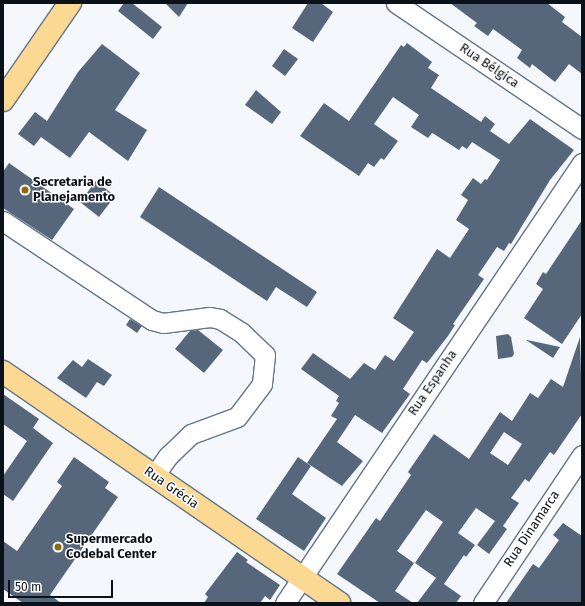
<!DOCTYPE html>
<meta charset="utf-8">
<style>
body{margin:0}
#map{position:relative;width:585px;height:606px;overflow:hidden;background:#f4f7fc;font-family:"Fira Sans",sans-serif}
div>[style]{position:absolute}
.building>*{inset:0;background:#57677b}
.roads{filter:drop-shadow(1px 0 #65768a) drop-shadow(-1px 0 #65768a) drop-shadow(0 1px #65768a) drop-shadow(0 -1px #65768a)}
.minor>*{height:19px;margin:-9.5px;padding:0 9.5px;transform-origin:9.5px;border-radius:9.5px;background:#fff}
.major>*{height:22px;margin:-11px;padding:0 11px;transform-origin:11px;border-radius:11px;background:#fcd992}
.dots>*{width:11px;height:11px;translate:-50% -50%;box-sizing:border-box;border:2px solid #fff;border-radius:50%}
span{translate:-50% -50%;white-space:nowrap;text-align:center;line-height:1.15;-webkit-text-stroke:3px #fff;paint-order:stroke}
.street-label{font-size:13px;color:#0a1118}
.poi-label{font-size:13px;color:#0a1118;font-weight:700}
.left{translate:0 -50%;text-align:left}
.frame{position:absolute;inset:0;border:4px solid #0a1118;pointer-events:none}
.scale{position:absolute;left:8px;top:580px;width:105px;height:18px;box-sizing:border-box;border:2px solid #0a1118;border-top:0;padding-left:5px;font-size:12px;line-height:14px;white-space:nowrap;color:#0a1118;-webkit-text-stroke:3px #fff;paint-order:stroke}
</style>
<div id="map">
<div class="building">
<div style="clip-path:polygon(124px 3px,132px 3px,162px 27px,153px 39px,118px 11px)"></div>
<div style="clip-path:polygon(165px 3px,188px 3px,179px 17px)"></div>
<div style="clip-path:polygon(308px 3px,321px 3px,333px 12px,313px 42px,292px 28px)"></div>
<div style="clip-path:polygon(450px 3px,547px 3px,565px 17px,562px 22px,582px 37px,582px 74px,569px 64px,555px 82px,532px 64px,530px 68px,517px 58px,522px 50px,507px 39px,493px 29px,488px 36px,474px 26px,477px 23px)"></div>
<div style="clip-path:polygon(407px 43px,432px 62px,428px 68px,439px 75px,431px 88px,481px 122px,485px 116px,495px 124px,490px 131px,509px 144px,530px 119px,574px 150px,550px 180px,511px 244px,509px 243px,504px 251px,497px 247px,478px 275px,484px 279px,453px 324px,455px 325px,448px 336px,427px 363px,422px 360px,403px 389px,410px 394px,382px 433px,355px 415px,337px 442px,363px 461px,342px 486px,307px 463px,337px 419px,331px 416px,339px 403px,336px 401px,339px 396px,301px 369px,313px 353px,350px 379px,364px 363px,375px 370px,385px 355px,394px 361px,414px 332px,393px 318px,437px 249px,450px 258px,469px 229px,456px 220px,468px 200px,461px 195px,473px 178px,481px 184px,485px 179px,487px 180px,500px 160px,472px 142px,467px 149px,462px 146px,459px 150px,434px 134px,432px 133px,428px 138px,411px 127px,419px 115px,393px 97px,374px 124px,398px 141px,384px 160px,381px 158px,374px 167px,368px 163px,359px 176px,300px 136px,324px 103px,349px 121px,401px 45px,404px 47px)"></div>
<div style="clip-path:polygon(102px 44px,140px 73px,115px 110px,147px 130px,128px 161px,89px 132px,70px 158px,41px 137px,34px 146px,18px 134px,35px 112px,47px 121px,78px 72px)"></div>
<div style="clip-path:polygon(284px 49px,298px 59px,285px 76px,272px 66px)"></div>
<div style="clip-path:polygon(256px 90px,281px 112px,272px 124px,245px 105px)"></div>
<div style="clip-path:polygon(9px 163px,74px 209px,52px 240px,3px 208px,3px 172px)"></div>
<div style="clip-path:polygon(96px 181px,115px 196px,99px 217px,80px 202px)"></div>
<div style="clip-path:polygon(159px 187px,317px 292px,307px 307px,276px 287px,267px 301px,140px 217px)"></div>
<div style="clip-path:polygon(582px 220px,582px 314px,562px 344px,524px 318px,543px 289px,536px 284px,543px 272px,546px 274px)"></div>
<div style="clip-path:polygon(130px 319px,142px 326px,137px 333px,126px 325px)"></div>
<div style="clip-path:polygon(198px 330px,223px 350px,204px 373px,175px 349px,190px 331px)"></div>
<div style="clip-path:polygon(508px 334px,511px 337px,514px 354px,512px 357px,498px 359px,496px 336px)"></div>
<div style="clip-path:polygon(evenodd,580px 337px,582px 414px,554px 455px,550px 452px,529px 482px,525px 479px,511px 498px,519px 503px,503px 526px,507px 529px,489px 554px,477px 545px,495px 521px,476px 508px,458px 533px,475px 545px,466px 557px,464px 555px,444px 584px,461px 596px,456px 603px,417px 603px,436px 578px,439px 580px,415px 563px,443px 522px,426px 510px,397px 551px,414px 563px,395px 591px,413px 603px,380px 603px,337px 574px,376px 518px,380px 521px,411px 475px,408px 472px,434px 434px,469px 459px,500px 412px,512px 421px,530px 393px,538px 398px,551px 379px,563px 387px,580px 337px,504px 432px,522px 444px,508px 465px,490px 453px,504px 432px)"></div>
<div style="clip-path:polygon(526px 340px,527px 340px,560px 347px,553px 358px)"></div>
<div style="clip-path:polygon(88px 359px,112px 375px,104px 386px,97px 382px,86px 398px,57px 378px,73px 360px,82px 367px)"></div>
<div style="clip-path:polygon(3px 394px,39px 419px,33px 428px,53px 443px,13px 501px,3px 494px,3px 476px,27px 441px,3px 424px)"></div>
<div style="clip-path:polygon(74px 457px,109px 482px,105px 488px,118px 497px,50px 595px,61px 603px,23px 603px,3px 589px,3px 541px,17px 551px,62px 486px,57px 482px)"></div>
<div style="clip-path:polygon(298px 457px,311px 466px,292px 494px,326px 518px,304px 551px,256px 519px)"></div>
<div style="clip-path:polygon(563px 523px,582px 536px,582px 603px,506px 603px,533px 564px,539px 568px,559px 540px,553px 535px)"></div>
<div style="clip-path:polygon(237px 552px,248px 560px,246px 562px,280px 585px,270px 600px,265px 596px,260px 603px,204px 603px,208px 597px,205px 594px)"></div>
</div>
<div class="roads">
<div class="minor">
<div style="left:396px;top:3px;width:225px;rotate:34.1deg"></div>
<div style="left:3px;top:221px;width:179px;rotate:33.6deg"></div>
<div style="left:152px;top:320px;width:11px;rotate:15deg"></div>
<div style="left:163px;top:323px;width:47px;rotate:-7.3deg"></div>
<div style="left:210px;top:317px;width:10px;rotate:11deg"></div>
<div style="left:220px;top:319px;width:25px;rotate:32deg"></div>
<div style="left:241px;top:332px;width:33px;rotate:44deg"></div>
<div style="left:265px;top:355px;width:29px;rotate:96deg"></div>
<div style="left:262px;top:384px;width:41px;rotate:127.1deg"></div>
<div style="left:237px;top:417px;width:49px;rotate:159.7deg"></div>
<div style="left:191px;top:434px;width:32px;rotate:136deg"></div>
<div style="left:168px;top:456px;width:24px;rotate:125deg"></div>
<div style="left:285px;top:603px;width:531px;rotate:-55.98deg"></div>
<div style="left:483px;top:603px;width:178px;rotate:-56.2deg"></div>
</div>
<div class="major">
<div style="left:3px;top:100px;width:118px;rotate:-55.4deg"></div>
<div style="left:3px;top:372px;width:408px;rotate:34.5deg"></div>
</div>
</div>
<div class="dots">
<div style="left:25px;top:190px;background:#8e680c"></div>
<div style="left:58px;top:547px;background:#8e680c"></div>
</div>
<div class="street-label">
<span style="left:489px;top:66px;rotate:34deg">Rua Bélgica</span>
<span style="left:433px;top:383px;rotate:-56deg">Rua Espanha</span>
<span style="left:171px;top:488px;rotate:35deg">Rua Grécia</span>
<span style="left:532px;top:529px;rotate:-56deg">Rua Dinamarca</span>
</div>
<div class="poi-label">
<span class="left" style="left:33px;top:190px">Secretaria de<br>Planejamento</span>
<span class="left" style="left:66px;top:547px">Supermercado<br>Codebal Center</span>
</div>
<div class="frame"></div>
<div class="scale">50 m</div>
</div>
